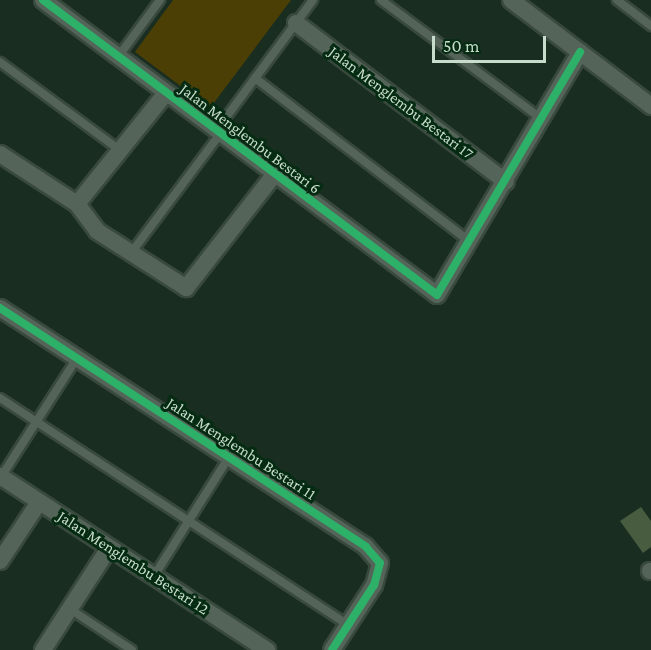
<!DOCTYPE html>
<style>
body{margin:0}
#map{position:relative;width:651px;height:650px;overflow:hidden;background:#192e20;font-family:"Crimson Pro",serif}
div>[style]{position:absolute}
.green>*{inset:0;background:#4c3f05}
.building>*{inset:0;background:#485c3f}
.roads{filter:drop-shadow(2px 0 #39493e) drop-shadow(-2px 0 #39493e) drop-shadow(0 2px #39493e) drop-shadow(0 -2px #39493e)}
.lane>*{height:8px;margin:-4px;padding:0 4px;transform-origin:4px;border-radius:4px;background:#556459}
.street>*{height:16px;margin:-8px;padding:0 8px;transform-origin:8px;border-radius:8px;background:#556459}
.cycleway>*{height:8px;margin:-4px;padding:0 4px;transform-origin:4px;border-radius:4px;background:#2db169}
span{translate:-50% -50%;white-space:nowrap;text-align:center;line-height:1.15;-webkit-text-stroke:6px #052c13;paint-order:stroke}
.street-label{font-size:16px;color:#c8dccb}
.scale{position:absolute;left:432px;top:36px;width:114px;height:27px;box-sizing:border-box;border:3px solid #c8dccb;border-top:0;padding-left:8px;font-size:18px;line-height:21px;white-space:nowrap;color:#c8dccb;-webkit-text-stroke:4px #052c13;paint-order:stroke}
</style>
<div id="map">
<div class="green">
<div style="clip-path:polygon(173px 0,291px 0,210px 108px,135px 52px)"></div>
</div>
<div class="building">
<div style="clip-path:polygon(641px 507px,651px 521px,651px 547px,643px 553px,620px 521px)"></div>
</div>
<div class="roads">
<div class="lane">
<div style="left:381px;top:0;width:200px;rotate:36.5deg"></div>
<div style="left:617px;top:0;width:43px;rotate:37.4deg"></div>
<div style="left:118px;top:57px;width:71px;rotate:-53.6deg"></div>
<div style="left:0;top:62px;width:150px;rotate:36.3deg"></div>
<div style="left:255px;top:78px;width:270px;rotate:37.3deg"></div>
<div style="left:216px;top:131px;width:163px;rotate:-53.5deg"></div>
<div style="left:131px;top:253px;width:149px;rotate:-53.2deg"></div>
<div style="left:0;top:398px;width:415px;rotate:33.1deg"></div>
<div style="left:1px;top:477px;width:141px;rotate:-57.4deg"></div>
<div style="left:154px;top:576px;width:141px;rotate:-57.8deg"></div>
<div style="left:70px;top:609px;width:74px;rotate:33.5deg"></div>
</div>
<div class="street">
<div style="left:43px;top:0;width:492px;rotate:36.8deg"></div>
<div style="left:437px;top:295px;width:282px;rotate:-59.5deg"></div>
<div style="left:511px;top:0;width:176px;rotate:37.1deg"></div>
<div style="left:296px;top:23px;width:263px;rotate:37.1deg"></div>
<div style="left:0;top:154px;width:92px;rotate:33deg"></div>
<div style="left:77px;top:204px;width:34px;rotate:53deg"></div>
<div style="left:97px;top:231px;width:106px;rotate:32.6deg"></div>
<div style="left:186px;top:288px;width:143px;rotate:-52.1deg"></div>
<div style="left:77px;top:204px;width:142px;rotate:-51.3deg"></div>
<div style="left:0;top:308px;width:437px;rotate:33.1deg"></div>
<div style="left:366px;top:547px;width:21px;rotate:49deg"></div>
<div style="left:380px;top:563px;width:23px;rotate:105deg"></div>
<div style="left:374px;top:585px;width:77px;rotate:122.9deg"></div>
<div style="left:0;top:476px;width:319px;rotate:33.1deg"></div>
<div style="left:0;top:561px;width:71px;rotate:-56.5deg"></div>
<div style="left:650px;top:571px;width:1px"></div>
<div style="left:43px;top:650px;width:121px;rotate:-57.1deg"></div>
</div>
</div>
<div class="cycleway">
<div style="left:43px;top:0;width:492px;rotate:36.8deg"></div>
<div style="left:437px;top:295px;width:282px;rotate:-59.5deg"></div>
<div style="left:0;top:308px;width:437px;rotate:33.1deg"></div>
<div style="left:366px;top:547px;width:21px;rotate:49deg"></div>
<div style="left:380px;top:563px;width:23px;rotate:105deg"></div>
<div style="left:374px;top:585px;width:77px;rotate:122.9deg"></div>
</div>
<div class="street-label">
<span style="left:401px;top:103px;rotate:37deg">Jalan Menglembu Bestari 17</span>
<span style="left:250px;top:139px;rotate:37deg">Jalan Menglembu Bestari 6</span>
<span style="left:241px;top:449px;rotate:33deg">Jalan Menglembu Bestari 11</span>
<span style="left:133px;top:563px;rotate:33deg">Jalan Menglembu Bestari 12</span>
</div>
<div class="scale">50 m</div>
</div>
